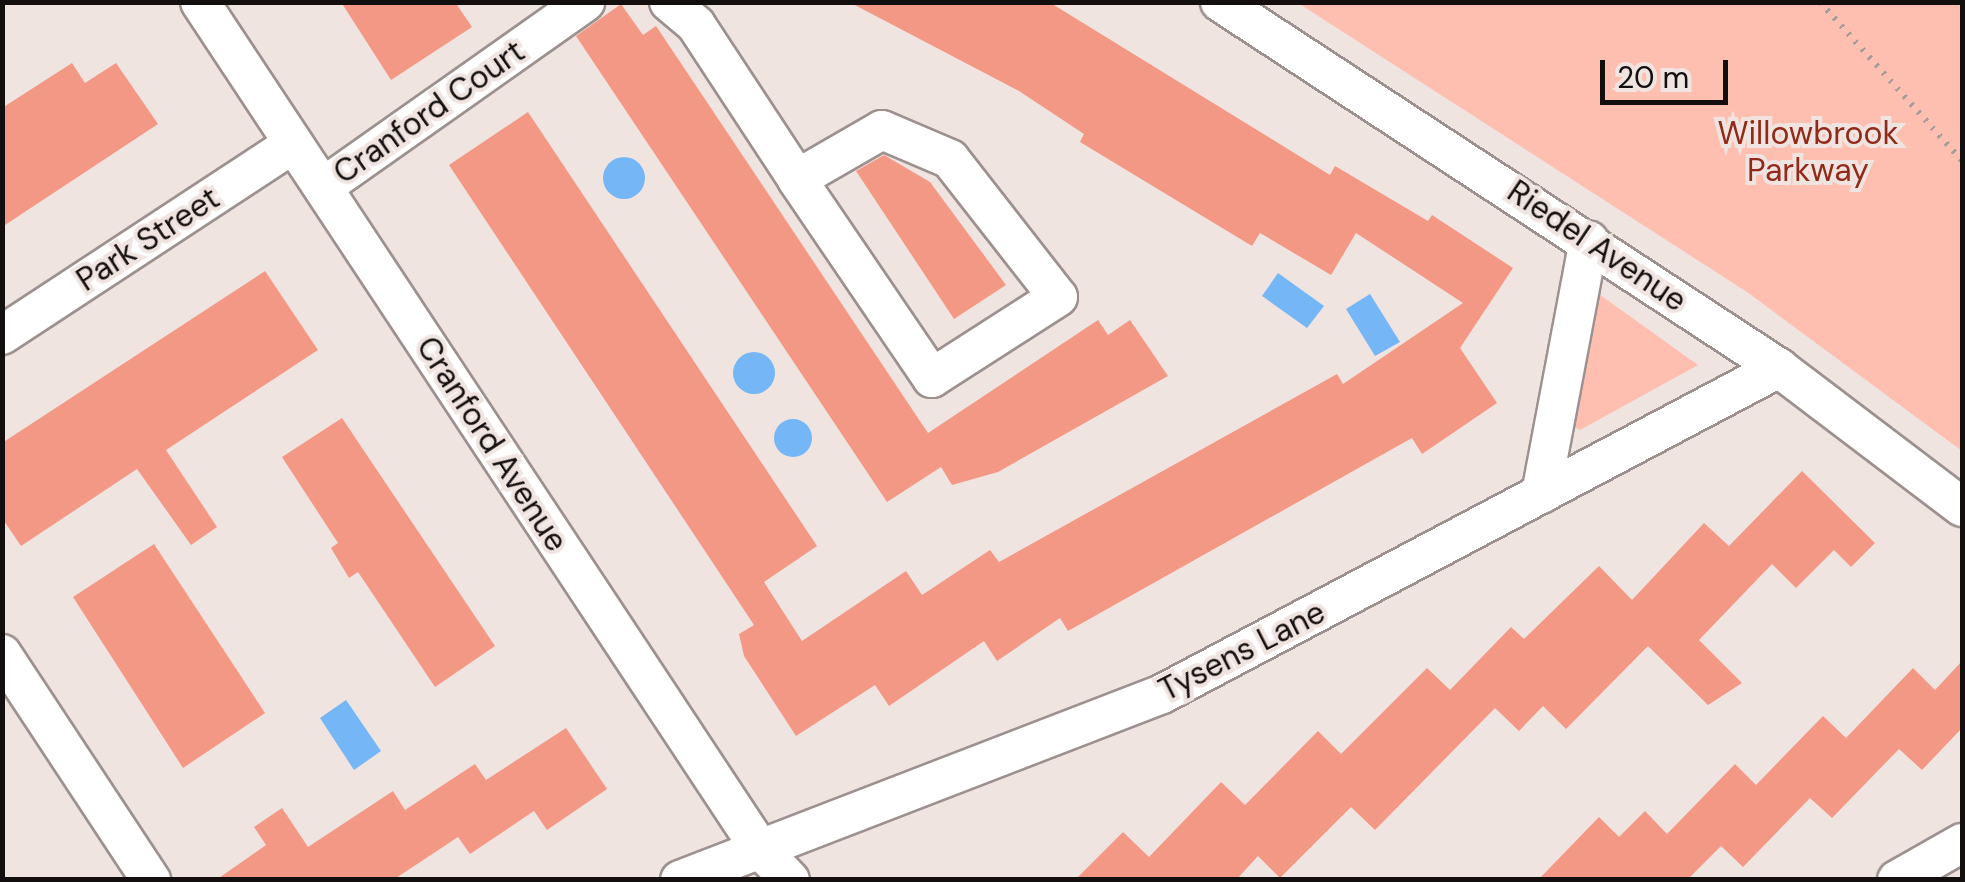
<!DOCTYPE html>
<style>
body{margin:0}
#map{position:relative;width:1965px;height:882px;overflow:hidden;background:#f0e4e1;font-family:"DM Sans",sans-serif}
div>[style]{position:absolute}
.green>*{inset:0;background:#febeb0}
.water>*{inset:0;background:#75b6f6}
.round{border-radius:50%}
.building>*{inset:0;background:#f49886}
.path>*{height:6px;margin-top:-3px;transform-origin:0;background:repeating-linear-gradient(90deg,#a79d9b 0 2.5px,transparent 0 10.5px)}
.roads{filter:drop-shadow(2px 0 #9c918f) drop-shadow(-2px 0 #9c918f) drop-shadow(0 2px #9c918f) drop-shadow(0 -2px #9c918f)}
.street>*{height:38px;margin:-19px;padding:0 19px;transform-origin:19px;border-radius:19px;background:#fff}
span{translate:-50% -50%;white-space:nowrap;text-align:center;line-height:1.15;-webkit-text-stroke:8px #f0e4e1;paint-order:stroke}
.street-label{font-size:32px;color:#130f0e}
.park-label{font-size:32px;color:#932918}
.frame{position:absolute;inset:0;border:5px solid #130f0e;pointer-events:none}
.scale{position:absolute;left:1600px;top:60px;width:128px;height:45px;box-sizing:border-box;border:5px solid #130f0e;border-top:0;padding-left:12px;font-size:30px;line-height:35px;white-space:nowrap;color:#130f0e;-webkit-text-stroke:8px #f0e4e1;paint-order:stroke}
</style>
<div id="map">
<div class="green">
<div style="clip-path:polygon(1298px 3px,1962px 3px,1962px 451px,1747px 292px)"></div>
<div style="clip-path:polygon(1596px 292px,1698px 365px,1580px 430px,1573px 426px)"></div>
</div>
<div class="water">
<div class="round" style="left:603px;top:157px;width:42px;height:42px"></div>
<div style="clip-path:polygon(1278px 273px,1324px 306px,1307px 328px,1262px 296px)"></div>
<div style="clip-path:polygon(1370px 294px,1400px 342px,1375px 356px,1346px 309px)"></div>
<div class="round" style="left:733px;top:352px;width:42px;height:42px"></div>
<div class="round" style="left:774px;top:419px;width:38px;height:38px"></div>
<div style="clip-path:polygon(346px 700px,381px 751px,354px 770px,320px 718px)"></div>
</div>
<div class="building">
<div style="clip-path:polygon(341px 2px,455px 2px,472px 27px,391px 80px)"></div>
<div style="clip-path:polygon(849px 2px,1049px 2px,1330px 175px,1335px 166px,1428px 221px,1432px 215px,1513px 268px,1460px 348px,1497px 403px,1422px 454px,1412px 438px,1068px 631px,1060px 618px,997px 661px,984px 641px,889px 706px,875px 685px,796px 736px,744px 656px,739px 634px,754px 625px,449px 165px,528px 112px,817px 546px,764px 582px,802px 641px,906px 571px,922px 595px,990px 550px,999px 562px,1337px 374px,1343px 384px,1463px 303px,1356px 233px,1331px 275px,1260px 233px,1252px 246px,1080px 142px,1084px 134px,1019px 91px)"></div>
<div style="clip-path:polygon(621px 4px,643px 35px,656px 26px,928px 433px,1098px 320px,1108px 335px,1130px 320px,1168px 376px,998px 472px,952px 485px,941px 467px,887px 502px,576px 36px)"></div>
<div style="clip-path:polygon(72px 63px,85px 83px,116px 63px,158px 124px,2px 227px,2px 108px)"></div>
<div style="clip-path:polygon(884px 155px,930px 182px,1006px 285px,954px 319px,856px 171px)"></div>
<div style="clip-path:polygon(265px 271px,318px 350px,166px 450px,217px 527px,191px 545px,137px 469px,21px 546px,2px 518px,2px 443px)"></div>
<div style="clip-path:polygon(342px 418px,495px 646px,435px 687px,358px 572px,349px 578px,331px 548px,338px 543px,282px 457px)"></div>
<div style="clip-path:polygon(1802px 471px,1875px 543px,1851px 567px,1834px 550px,1796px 588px,1772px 564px,1699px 640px,1742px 683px,1708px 705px,1648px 646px,1566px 729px,1543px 706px,1519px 731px,1495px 708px,1375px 830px,1351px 807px,1280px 878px,1258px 856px,1236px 880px,1075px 880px,1123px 832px,1149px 857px,1221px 782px,1245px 805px,1318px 731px,1341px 754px,1427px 668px,1450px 690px,1511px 627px,1524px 639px,1599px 566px,1632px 600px,1704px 523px,1729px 546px)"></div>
<div style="clip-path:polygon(154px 544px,265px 713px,183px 768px,73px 597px)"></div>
<div style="clip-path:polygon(1962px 661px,1962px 728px,1922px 770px,1899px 749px,1832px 818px,1810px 798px,1743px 867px,1721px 846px,1687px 880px,1538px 880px,1599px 817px,1619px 837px,1645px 811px,1667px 834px,1735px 764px,1756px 785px,1823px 716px,1846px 738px,1913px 668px,1935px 690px)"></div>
<div style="clip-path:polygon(566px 728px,607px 789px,547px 830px,534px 811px,470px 854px,458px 837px,393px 880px,216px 880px,266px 845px,254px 827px,282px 808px,308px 847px,393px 791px,405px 810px,475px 764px,486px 780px)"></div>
</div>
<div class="path">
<div style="left:1820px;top:2px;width:213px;rotate:48.2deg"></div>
</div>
<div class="roads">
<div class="street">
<div style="left:200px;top:2px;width:1015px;rotate:56.53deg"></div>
<div style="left:760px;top:849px;width:43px;rotate:45.9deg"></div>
<div style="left:669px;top:2px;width:35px;rotate:40deg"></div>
<div style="left:696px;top:25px;width:184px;rotate:56.7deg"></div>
<div style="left:1220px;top:2px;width:668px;rotate:33.21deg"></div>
<div style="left:1779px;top:368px;width:230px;rotate:37.2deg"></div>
<div style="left:882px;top:130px;width:74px;rotate:23.1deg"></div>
<div style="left:950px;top:159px;width:175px;rotate:52deg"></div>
<div style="left:1058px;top:297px;width:150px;rotate:147.3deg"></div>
<div style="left:932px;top:378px;width:240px;rotate:-124.2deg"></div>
<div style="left:797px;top:179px;width:98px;rotate:-30deg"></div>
<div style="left:323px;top:187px;width:321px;rotate:-35.2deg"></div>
<div style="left:2px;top:335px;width:348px;rotate:-33.3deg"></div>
<div style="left:1541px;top:494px;width:258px;rotate:-79.3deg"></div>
<div style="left:2px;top:654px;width:271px;rotate:56.6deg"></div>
<div style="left:680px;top:880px;width:517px;rotate:-21.1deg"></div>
<div style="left:1162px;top:694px;width:698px;rotate:-27.85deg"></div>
<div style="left:1897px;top:880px;width:75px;rotate:-29.6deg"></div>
</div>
</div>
<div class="street-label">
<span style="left:429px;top:112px;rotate:-35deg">Cranford Court</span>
<span style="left:148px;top:239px;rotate:-33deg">Park Street</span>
<span style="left:1597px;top:246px;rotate:34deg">Riedel Avenue</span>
<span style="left:492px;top:444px;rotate:57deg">Cranford Avenue</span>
<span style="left:1242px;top:651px;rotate:-27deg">Tysens Lane</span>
</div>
<div class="park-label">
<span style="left:1808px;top:152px">Willowbrook<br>Parkway</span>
</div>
<div class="frame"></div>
<div class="scale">20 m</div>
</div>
